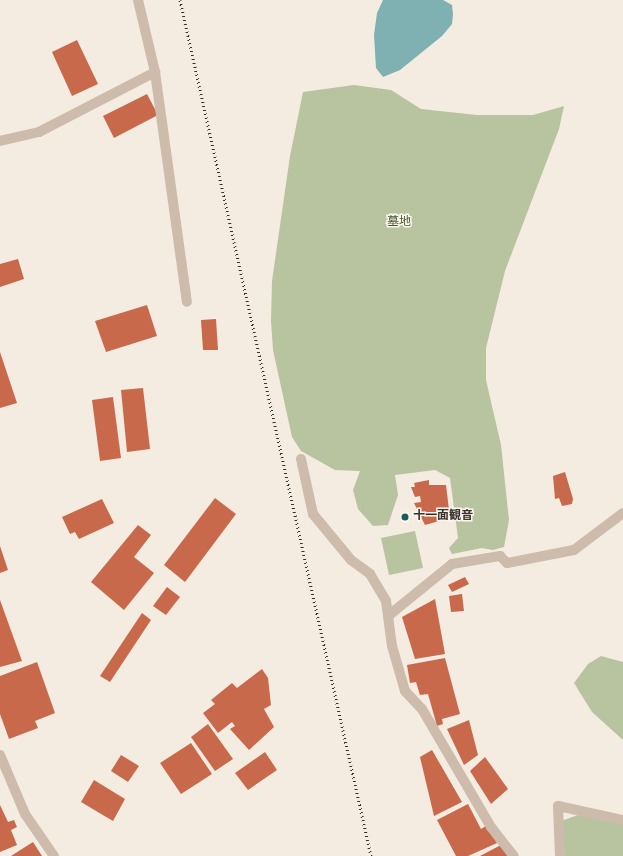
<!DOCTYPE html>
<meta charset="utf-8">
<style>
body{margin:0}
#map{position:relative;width:623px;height:856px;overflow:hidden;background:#f4ebe1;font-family:Overpass,"Noto Sans JP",sans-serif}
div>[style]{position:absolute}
.green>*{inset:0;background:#b8c4a0}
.water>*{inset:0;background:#7fb0b2}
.building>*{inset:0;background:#c8694b}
.minor>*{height:10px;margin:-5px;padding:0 5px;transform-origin:5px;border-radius:5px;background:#cdbbac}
.rail>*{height:3px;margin-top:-1.5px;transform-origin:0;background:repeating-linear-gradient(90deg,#3b302b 0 1px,transparent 0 4px)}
.dots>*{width:11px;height:11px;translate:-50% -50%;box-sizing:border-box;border:2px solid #fbf5ee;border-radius:50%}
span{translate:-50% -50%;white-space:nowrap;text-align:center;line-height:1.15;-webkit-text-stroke:3px #fbf5ee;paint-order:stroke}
.park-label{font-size:12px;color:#4a5a2e}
.poi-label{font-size:12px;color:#3b302b;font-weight:700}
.left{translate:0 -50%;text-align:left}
</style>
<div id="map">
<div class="green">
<div style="clip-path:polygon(354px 85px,391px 90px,421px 109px,477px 115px,533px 115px,564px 106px,559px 129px,505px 271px,486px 348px,486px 380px,501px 445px,509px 520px,504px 547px,493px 550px,482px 548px,452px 554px,449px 548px,458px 538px,450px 478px,435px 470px,395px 475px,398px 495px,388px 525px,373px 526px,358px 509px,353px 490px,360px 471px,335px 470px,301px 451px,292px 437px,273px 350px,271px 321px,272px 281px,290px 156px,303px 92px)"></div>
<div style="clip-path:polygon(415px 531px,423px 568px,389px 575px,381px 538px)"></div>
<div style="clip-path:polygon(601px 656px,623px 662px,623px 740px,592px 712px,574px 683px,588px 664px)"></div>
<div style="clip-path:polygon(578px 815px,623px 823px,623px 856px,565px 856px,561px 821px)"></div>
</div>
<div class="water">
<div style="clip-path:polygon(383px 0,443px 0,452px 5px,453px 14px,452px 24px,442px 36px,400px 70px,383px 77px,376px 68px,374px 35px,377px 13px)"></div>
</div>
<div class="building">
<div style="clip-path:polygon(77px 40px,98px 84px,72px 96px,52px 52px)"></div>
<div style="clip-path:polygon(147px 94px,158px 115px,114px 138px,103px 116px)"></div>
<div style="clip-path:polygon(18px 259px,24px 279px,0 287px,0 264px)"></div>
<div style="clip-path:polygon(147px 305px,157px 336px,106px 352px,95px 321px)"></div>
<div style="clip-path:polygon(216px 319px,218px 350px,203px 350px,201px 320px)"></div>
<div style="clip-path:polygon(0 352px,17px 403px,0 408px)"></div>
<div style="clip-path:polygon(143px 388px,150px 449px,127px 452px,121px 390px)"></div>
<div style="clip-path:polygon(113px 397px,121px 458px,100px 461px,92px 400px)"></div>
<div style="clip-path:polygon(565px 472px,573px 499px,572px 504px,562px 506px,559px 498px,555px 499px,553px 476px)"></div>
<div style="clip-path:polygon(429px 480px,429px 485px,446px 485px,450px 518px,425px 525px,414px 503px,421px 502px,420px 496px,415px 497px,411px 487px,415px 487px,414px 483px)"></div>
<div style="clip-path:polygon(215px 498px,236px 514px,185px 582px,164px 565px)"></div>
<div style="clip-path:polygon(102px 499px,114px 523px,79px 539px,75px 532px,70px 534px,62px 517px)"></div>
<div style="clip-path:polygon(138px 525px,151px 535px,134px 557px,154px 573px,124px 610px,91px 582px)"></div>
<div style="clip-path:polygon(0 546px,8px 570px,0 573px)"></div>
<div style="clip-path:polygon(465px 577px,469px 584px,452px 592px,448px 585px)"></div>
<div style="clip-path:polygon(167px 587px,180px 597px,166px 615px,153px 606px)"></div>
<div style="clip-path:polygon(462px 594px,464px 611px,451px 612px,449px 596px)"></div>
<div style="clip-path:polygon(435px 599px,445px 654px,415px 659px,402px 617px)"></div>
<div style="clip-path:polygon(0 600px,22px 661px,0 667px)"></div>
<div style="clip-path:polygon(142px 613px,151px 620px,110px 682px,100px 676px)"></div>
<div style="clip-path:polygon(445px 658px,460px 714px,442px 719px,443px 724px,437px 726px,428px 694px,420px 695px,416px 682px,410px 683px,407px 665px)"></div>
<div style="clip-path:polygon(37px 662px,55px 713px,35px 721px,38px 728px,9px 739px,0 714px,0 676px)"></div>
<div style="clip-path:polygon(262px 669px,268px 678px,271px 705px,264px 709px,274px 727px,249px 750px,230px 729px,235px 726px,232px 722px,218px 733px,203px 713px,215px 704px,211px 700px,232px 683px,237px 688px)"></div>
<div style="clip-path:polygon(469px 720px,478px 755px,464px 765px,447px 729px)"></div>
<div style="clip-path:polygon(208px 724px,233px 759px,215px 771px,191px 737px)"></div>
<div style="clip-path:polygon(191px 743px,212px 774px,181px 794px,160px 763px)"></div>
<div style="clip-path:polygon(432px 750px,462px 802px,434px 816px,420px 757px)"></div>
<div style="clip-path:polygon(265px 752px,277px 770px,248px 790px,235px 773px)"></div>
<div style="clip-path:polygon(121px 755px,139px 766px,128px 782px,111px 771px)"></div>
<div style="clip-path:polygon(485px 757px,508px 789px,491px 804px,470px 771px)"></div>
<div style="clip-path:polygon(94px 780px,125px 799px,113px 821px,81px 802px)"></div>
<div style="clip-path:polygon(468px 804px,481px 829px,486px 826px,497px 843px,468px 856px,456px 856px,437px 820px)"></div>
<div style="clip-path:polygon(0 805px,8px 822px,14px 820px,17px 827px,11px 830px,17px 845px,0 852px)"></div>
<div style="clip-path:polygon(33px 842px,42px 856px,11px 856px)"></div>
<div style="clip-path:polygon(501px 845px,508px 856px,480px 856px,499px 846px)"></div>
</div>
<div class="minor">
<div style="left:138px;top:0;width:74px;rotate:76.7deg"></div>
<div style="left:155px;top:72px;width:232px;rotate:82.1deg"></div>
<div style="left:0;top:141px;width:40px;rotate:-13deg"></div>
<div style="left:39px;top:132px;width:131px;rotate:-27.3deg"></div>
<div style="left:301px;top:459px;width:56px;rotate:77.7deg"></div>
<div style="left:313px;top:514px;width:60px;rotate:50.4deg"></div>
<div style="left:351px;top:560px;width:24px;rotate:36deg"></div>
<div style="left:370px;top:574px;width:31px;rotate:59deg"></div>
<div style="left:386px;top:601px;width:45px;rotate:82.4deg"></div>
<div style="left:392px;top:646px;width:47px;rotate:73.9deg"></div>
<div style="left:405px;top:691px;width:25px;rotate:47deg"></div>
<div style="left:422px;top:709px;width:137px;rotate:59.7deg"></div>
<div style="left:491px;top:827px;width:37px;rotate:52deg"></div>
<div style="left:388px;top:616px;width:82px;rotate:-39.1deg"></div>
<div style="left:452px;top:564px;width:49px;rotate:-9.5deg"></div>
<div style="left:500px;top:556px;width:10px;rotate:45deg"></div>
<div style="left:507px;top:563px;width:68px;rotate:-11deg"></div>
<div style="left:574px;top:550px;width:61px;rotate:-37.1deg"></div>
<div style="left:0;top:755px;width:64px;rotate:67deg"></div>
<div style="left:25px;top:814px;width:51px;rotate:55.4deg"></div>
<div style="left:560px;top:856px;width:50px;rotate:-92.3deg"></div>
<div style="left:558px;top:806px;width:66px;rotate:12.2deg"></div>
</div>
<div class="rail">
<div style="left:180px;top:0;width:877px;rotate:77.42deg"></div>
</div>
<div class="dots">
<div style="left:405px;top:517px;background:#1f5a5e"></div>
</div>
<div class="park-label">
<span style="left:399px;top:223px">墓地</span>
</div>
<div class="poi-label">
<span class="left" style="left:413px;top:517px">十一面観音</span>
</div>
</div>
